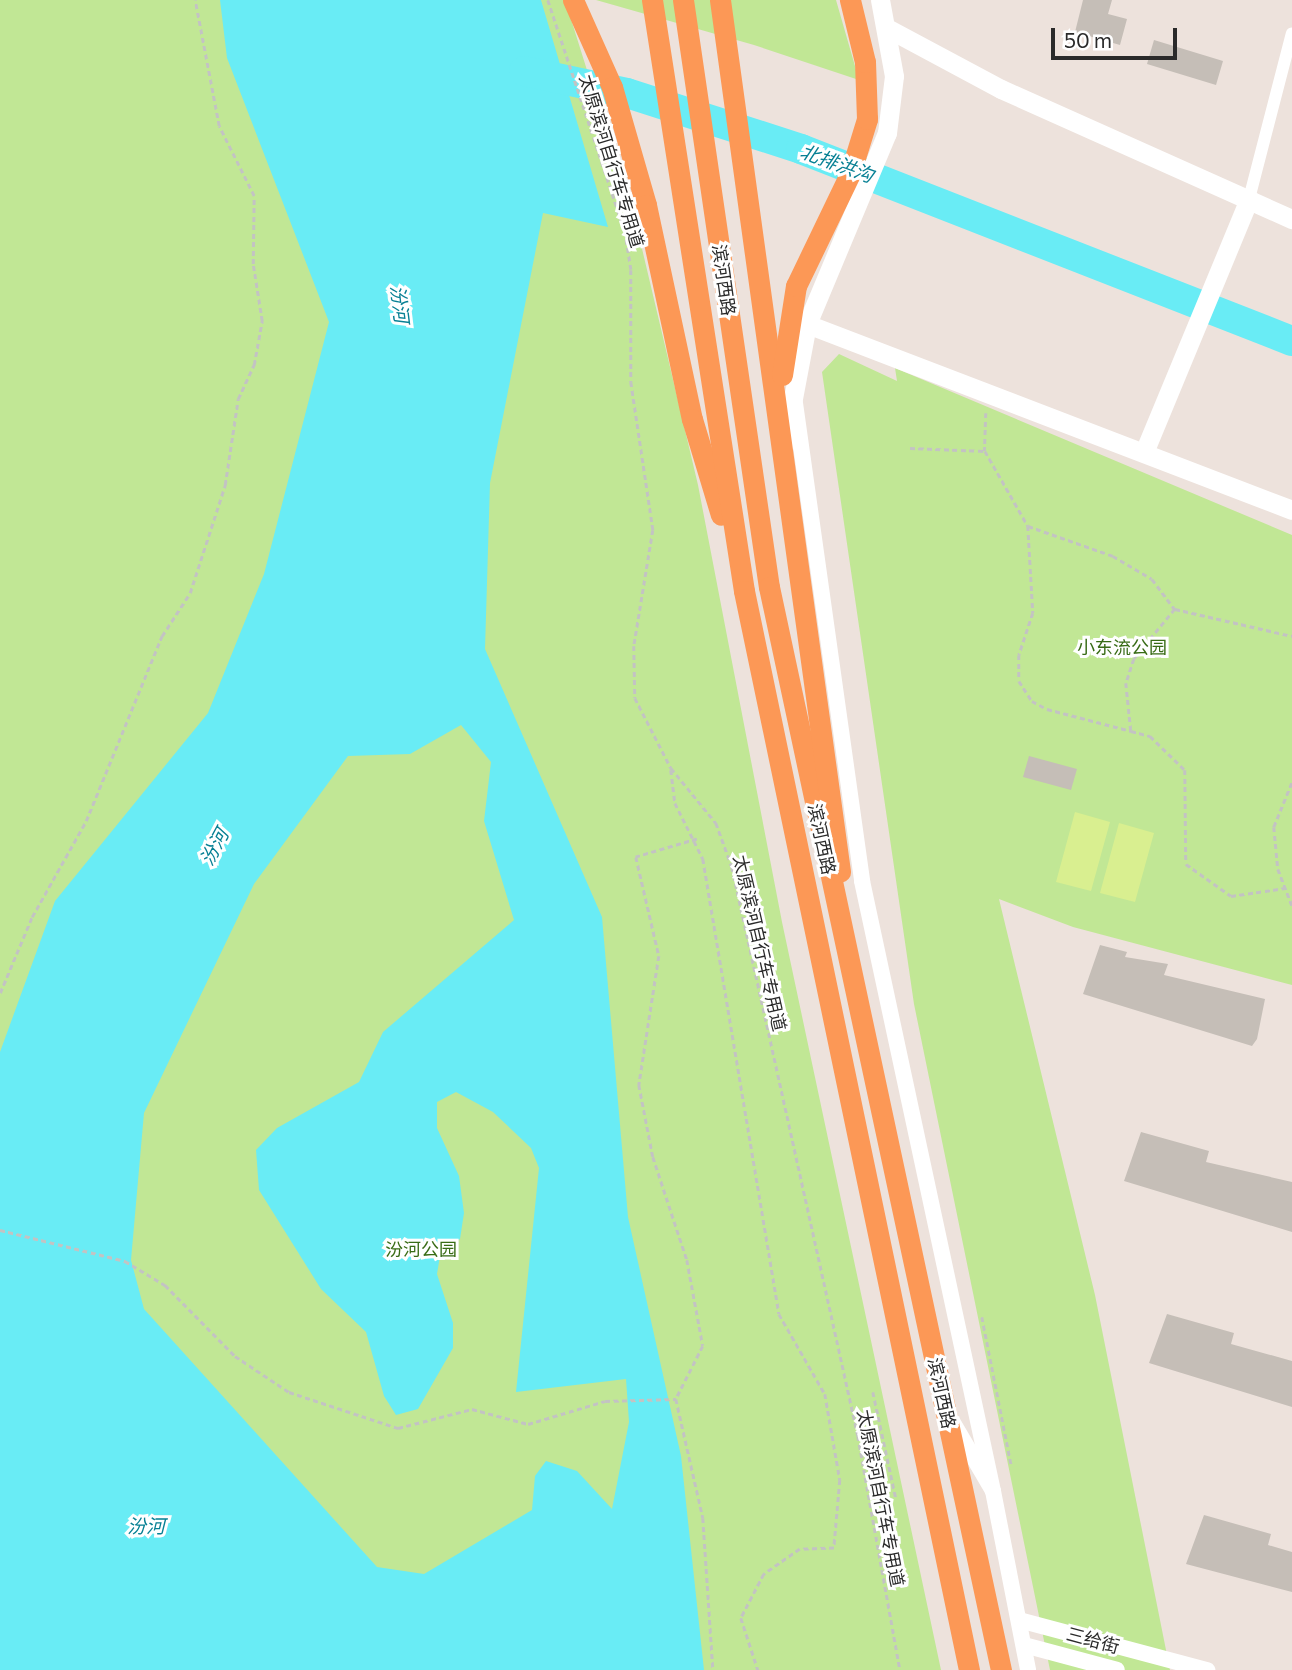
<!DOCTYPE html>
<meta charset="utf-8">
<style>
body{margin:0}
#map{position:relative;width:1292px;height:1670px;overflow:hidden;background:#ede2dc;font-family:Commissioner,"Noto Sans SC",sans-serif}
div>[style]{position:absolute}
.green>*{inset:0;background:#c1e795}
.pitch>*{inset:0;background:#d9ef90}
.water>*{inset:0;background:#69ecf5}
.river>*{height:30px;margin:-15px;padding:0 15px;transform-origin:15px;border-radius:15px;background:#69ecf5}
.building>*{inset:0;background:#c5beb7}
.path>*{height:2.5px;margin-top:-1.25px;transform-origin:0;background:repeating-linear-gradient(90deg,#c3c3c3 0 5px,transparent 0 8.5px)}
.minor>*{height:12px;margin:-6px;padding:0 6px;transform-origin:6px;border-radius:6px;background:#fff}
.tertiary>*{height:16px;margin:-8px;padding:0 8px;transform-origin:8px;border-radius:8px;background:#fff}
.secondary>*{height:19px;margin:-9.5px;padding:0 9.5px;transform-origin:9.5px;border-radius:9.5px;background:#fff}
.trunk>*{height:21px;margin:-10.5px;padding:0 10.5px;transform-origin:10.5px;border-radius:10.5px;background:#fc9856}
span{translate:-50% -50%;white-space:nowrap;text-align:center;line-height:1.15;-webkit-text-stroke:6px #fff;paint-order:stroke}
.street-label{font-size:18px;color:#2a2a2a}
.park-label{font-size:18px;color:#396c16}
.water-label{font-size:19px;color:#078094;font-style:italic}
.scale{position:absolute;left:1051px;top:28px;width:126px;height:32px;box-sizing:border-box;border:4px solid #2a2a2a;border-top:0;padding-left:9px;font-size:21px;line-height:24px;white-space:nowrap;color:#2a2a2a;-webkit-text-stroke:5px #fff;paint-order:stroke}
</style>
<div id="map">
<div class="green">
<div style="clip-path:polygon(0 0,565px 0,639px 236px,698px 485px,782px 922px,941px 1670px,0 1670px)"></div>
<div style="clip-path:polygon(596px 0,836px 0,859px 80px,754px 45px)"></div>
<div style="clip-path:polygon(839px 354px,897px 381px,895px 368px,1292px 535px,1292px 985px,1073px 927px,999px 899px,1095px 1295px,1170px 1670px,1050px 1670px,914px 1004px,822px 372px)"></div>
</div>
<div class="pitch">
<div style="clip-path:polygon(1075px 812px,1110px 822px,1091px 891px,1056px 882px)"></div>
<div style="clip-path:polygon(1119px 823px,1154px 833px,1135px 902px,1100px 893px)"></div>
</div>
<div class="water">
<div style="clip-path:polygon(evenodd,220px 0,541px 0,608px 227px,543px 213px,490px 483px,485px 649px,602px 917px,628px 1217px,681px 1456px,704px 1670px,0 1670px,0 1052px,55px 901px,208px 713px,264px 574px,329px 322px,227px 58px,220px 0,461px 725px,491px 762px,484px 821px,514px 920px,383px 1032px,359px 1082px,277px 1128px,256px 1150px,259px 1190px,321px 1289px,366px 1332px,384px 1396px,396px 1415px,418px 1409px,453px 1348px,453px 1323px,437px 1274px,441px 1250px,460px 1239px,464px 1213px,459px 1176px,437px 1128px,437px 1102px,456px 1092px,493px 1112px,531px 1148px,539px 1168px,516px 1392px,626px 1379px,629px 1422px,612px 1509px,577px 1471px,546px 1461px,535px 1476px,532px 1510px,424px 1574px,377px 1567px,144px 1309px,131px 1260px,144px 1113px,254px 884px,348px 756px,410px 754px,461px 725px)"></div>
</div>
<div class="river">
<div style="left:524px;top:71px;width:105px;rotate:12.1deg"></div>
<div style="left:627px;top:93px;width:183px;rotate:17.8deg"></div>
<div style="left:801px;top:149px;width:527px;rotate:21.36deg"></div>
</div>
<div class="building">
<div style="clip-path:polygon(1083px 0,1112px 0,1108px 14px,1127px 19px,1120px 45px,1075px 32px)"></div>
<div style="clip-path:polygon(1154px 40px,1223px 61px,1216px 85px,1147px 64px)"></div>
<div style="clip-path:polygon(1029px 756px,1077px 769px,1071px 790px,1023px 777px)"></div>
<div style="clip-path:polygon(1100px 945px,1127px 952px,1125px 957px,1168px 964px,1164px 975px,1265px 999px,1257px 1039px,1252px 1046px,1083px 994px)"></div>
<div style="clip-path:polygon(1141px 1132px,1209px 1151px,1206px 1162px,1292px 1182px,1292px 1232px,1124px 1181px)"></div>
<div style="clip-path:polygon(1167px 1314px,1234px 1333px,1231px 1344px,1292px 1361px,1292px 1407px,1149px 1363px)"></div>
<div style="clip-path:polygon(1204px 1515px,1271px 1534px,1268px 1545px,1292px 1552px,1292px 1592px,1186px 1564px)"></div>
</div>
<div class="path">
<div style="left:548px;top:0;width:243px;rotate:71.6deg"></div>
<div style="left:625px;top:231px;width:39px;rotate:81deg"></div>
<div style="left:631px;top:270px;width:112px;rotate:90deg"></div>
<div style="left:631px;top:382px;width:150px;rotate:81.5deg"></div>
<div style="left:653px;top:530px;width:118px;rotate:99.3deg"></div>
<div style="left:634px;top:646px;width:52px;rotate:88.9deg"></div>
<div style="left:635px;top:698px;width:79px;rotate:62.8deg"></div>
<div style="left:671px;top:768px;width:71px;rotate:50.7deg"></div>
<div style="left:716px;top:823px;width:47px;rotate:70deg"></div>
<div style="left:732px;top:867px;width:583px;rotate:77.51deg"></div>
<div style="left:858px;top:1436px;width:238px;rotate:79.8deg"></div>
<div style="left:986px;top:413px;width:38px;rotate:92deg"></div>
<div style="left:985px;top:451px;width:86px;rotate:60.2deg"></div>
<div style="left:1028px;top:526px;width:90px;rotate:19.4deg"></div>
<div style="left:1113px;top:556px;width:45px;rotate:30.5deg"></div>
<div style="left:1152px;top:579px;width:38px;rotate:53deg"></div>
<div style="left:1175px;top:609px;width:120px;rotate:13deg"></div>
<div style="left:910px;top:448px;width:75px;rotate:2.3deg"></div>
<div style="left:1028px;top:526px;width:87px;rotate:86.7deg"></div>
<div style="left:1033px;top:613px;width:44px;rotate:108.4deg"></div>
<div style="left:1019px;top:655px;width:26px;rotate:90deg"></div>
<div style="left:1019px;top:681px;width:24px;rotate:57deg"></div>
<div style="left:1032px;top:701px;width:17px;rotate:28deg"></div>
<div style="left:1047px;top:709px;width:87px;rotate:14.7deg"></div>
<div style="left:1175px;top:609px;width:65px;rotate:129.4deg"></div>
<div style="left:1134px;top:659px;width:25px;rotate:108deg"></div>
<div style="left:1126px;top:683px;width:48px;rotate:84.1deg"></div>
<div style="left:1131px;top:731px;width:20px;rotate:15deg"></div>
<div style="left:1150px;top:736px;width:49px;rotate:44.2deg"></div>
<div style="left:1185px;top:770px;width:94px;rotate:89.4deg"></div>
<div style="left:1186px;top:864px;width:55px;rotate:35.4deg"></div>
<div style="left:1231px;top:896px;width:55px;rotate:-8.4deg"></div>
<div style="left:671px;top:770px;width:33px;rotate:83deg"></div>
<div style="left:675px;top:803px;width:63px;rotate:63.4deg"></div>
<div style="left:703px;top:859px;width:461px;rotate:80.5deg"></div>
<div style="left:779px;top:1314px;width:92px;rotate:60.1deg"></div>
<div style="left:825px;top:1394px;width:87px;rotate:80.1deg"></div>
<div style="left:840px;top:1480px;width:68px;rotate:95deg"></div>
<div style="left:834px;top:1548px;width:34px;rotate:178deg"></div>
<div style="left:800px;top:1549px;width:44px;rotate:145.2deg"></div>
<div style="left:764px;top:1574px;width:50px;rotate:117.6deg"></div>
<div style="left:741px;top:1618px;width:55px;rotate:71.9deg"></div>
<div style="left:1292px;top:783px;width:48px;rotate:112.2deg"></div>
<div style="left:1274px;top:827px;width:42px;rotate:84.6deg"></div>
<div style="left:1278px;top:869px;width:39px;rotate:69deg"></div>
<div style="left:697px;top:839px;width:64px;rotate:163.6deg"></div>
<div style="left:636px;top:857px;width:102px;rotate:76.9deg"></div>
<div style="left:659px;top:956px;width:131px;rotate:98.8deg"></div>
<div style="left:639px;top:1085px;width:73px;rotate:79deg"></div>
<div style="left:653px;top:1157px;width:108px;rotate:71.7deg"></div>
<div style="left:687px;top:1260px;width:87px;rotate:79.5deg"></div>
<div style="left:703px;top:1346px;width:59px;rotate:117deg"></div>
<div style="left:676px;top:1399px;width:122px;rotate:77.2deg"></div>
<div style="left:703px;top:1518px;width:152px;rotate:86.2deg"></div>
<div style="left:0;top:993px;width:82px;rotate:-67.2deg"></div>
<div style="left:32px;top:917px;width:110px;rotate:-60.6deg"></div>
<div style="left:86px;top:821px;width:200px;rotate:-67.7deg"></div>
<div style="left:162px;top:636px;width:51px;rotate:-56.9deg"></div>
<div style="left:190px;top:593px;width:114px;rotate:-72deg"></div>
<div style="left:225px;top:485px;width:87px;rotate:-81.4deg"></div>
<div style="left:238px;top:399px;width:38px;rotate:-65deg"></div>
<div style="left:254px;top:365px;width:45px;rotate:-79.7deg"></div>
<div style="left:262px;top:321px;width:58px;rotate:-99deg"></div>
<div style="left:253px;top:264px;width:68px;rotate:-89.2deg"></div>
<div style="left:254px;top:196px;width:78px;rotate:-116.6deg"></div>
<div style="left:219px;top:126px;width:128px;rotate:-100.8deg"></div>
<div style="left:0;top:1230px;width:129px;rotate:13.9deg"></div>
<div style="left:125px;top:1261px;width:47px;rotate:31deg"></div>
<div style="left:165px;top:1285px;width:100px;rotate:45.4deg"></div>
<div style="left:235px;top:1356px;width:65px;rotate:33.7deg"></div>
<div style="left:289px;top:1392px;width:115px;rotate:18.3deg"></div>
<div style="left:398px;top:1428px;width:76px;rotate:-14.4deg"></div>
<div style="left:472px;top:1409px;width:58px;rotate:15deg"></div>
<div style="left:528px;top:1424px;width:80px;rotate:-16.6deg"></div>
<div style="left:605px;top:1401px;width:71px;rotate:-1.6deg"></div>
<div style="left:982px;top:1317px;width:150px;rotate:78.8deg"></div>
<div style="left:873px;top:1392px;width:108px;rotate:77.8deg"></div>
</div>
<div class="minor">
<div style="left:1249px;top:199px;width:171px;rotate:-75.5deg"></div>
</div>
<div class="tertiary">
<div style="left:795px;top:403px;width:483px;rotate:82deg"></div>
<div style="left:862px;top:881px;width:624px;rotate:77.88deg"></div>
<div style="left:952px;top:1421px;width:81px;rotate:59.6deg"></div>
<div style="left:993px;top:1491px;width:182px;rotate:78.9deg"></div>
<div style="left:1019px;top:1620px;width:195px;rotate:14.9deg"></div>
<div style="left:1024px;top:1645px;width:96px;rotate:15deg"></div>
</div>
<div class="secondary">
<div style="left:887px;top:28px;width:129px;rotate:28.2deg"></div>
<div style="left:1001px;top:89px;width:319px;rotate:24.1deg"></div>
<div style="left:807px;top:324px;width:519px;rotate:20.98deg"></div>
<div style="left:784px;top:446px;width:124px;rotate:-79.3deg"></div>
<div style="left:807px;top:324px;width:207px;rotate:-67.3deg"></div>
<div style="left:887px;top:133px;width:57px;rotate:-83deg"></div>
<div style="left:894px;top:76px;width:77px;rotate:-100.4deg"></div>
<div style="left:1145px;top:450px;width:272px;rotate:-67.5deg"></div>
</div>
<div class="trunk">
<div style="left:573px;top:0;width:95px;rotate:65.9deg"></div>
<div style="left:612px;top:87px;width:123px;rotate:73.9deg"></div>
<div style="left:646px;top:205px;width:219px;rotate:77.9deg"></div>
<div style="left:692px;top:419px;width:100px;rotate:73.2deg"></div>
<div style="left:652px;top:0;width:598px;rotate:81.15deg"></div>
<div style="left:744px;top:591px;width:1102px;rotate:78.22deg"></div>
<div style="left:683px;top:0;width:593px;rotate:81.67deg"></div>
<div style="left:769px;top:587px;width:1108px;rotate:77.91deg"></div>
<div style="left:720px;top:0;width:880px;rotate:82.16deg"></div>
<div style="left:782px;top:375px;width:90px;rotate:-81.1deg"></div>
<div style="left:796px;top:286px;width:124px;rotate:-64.3deg"></div>
<div style="left:850px;top:174px;width:58px;rotate:-72.8deg"></div>
<div style="left:867px;top:119px;width:57px;rotate:-92deg"></div>
<div style="left:865px;top:62px;width:64px;rotate:-103.6deg"></div>
</div>
<div class="street-label">
<span style="left:612px;top:161px;rotate:73deg">太原滨河自行车专用道</span>
<span style="left:724px;top:280px;rotate:82deg">滨河西路</span>
<span style="left:822px;top:839px;rotate:78deg">滨河西路</span>
<span style="left:760px;top:943px;rotate:77deg">太原滨河自行车专用道</span>
<span style="left:942px;top:1393px;rotate:78deg">滨河西路</span>
<span style="left:881px;top:1498px;rotate:79deg">太原滨河自行车专用道</span>
<span style="left:1093px;top:1640px;rotate:15deg">三给街</span>
</div>
<div class="park-label">
<span style="left:1122px;top:647px">小东流公园</span>
<span style="left:421px;top:1249px">汾河公园</span>
</div>
<div class="water-label">
<span style="left:837px;top:163px;rotate:20deg">北排洪沟</span>
<span style="left:400px;top:304px;rotate:83deg">汾河</span>
<span style="left:214px;top:847px;rotate:-62deg">汾河</span>
<span style="left:146px;top:1526px">汾河</span>
</div>
<div class="scale">50 m</div>
</div>
